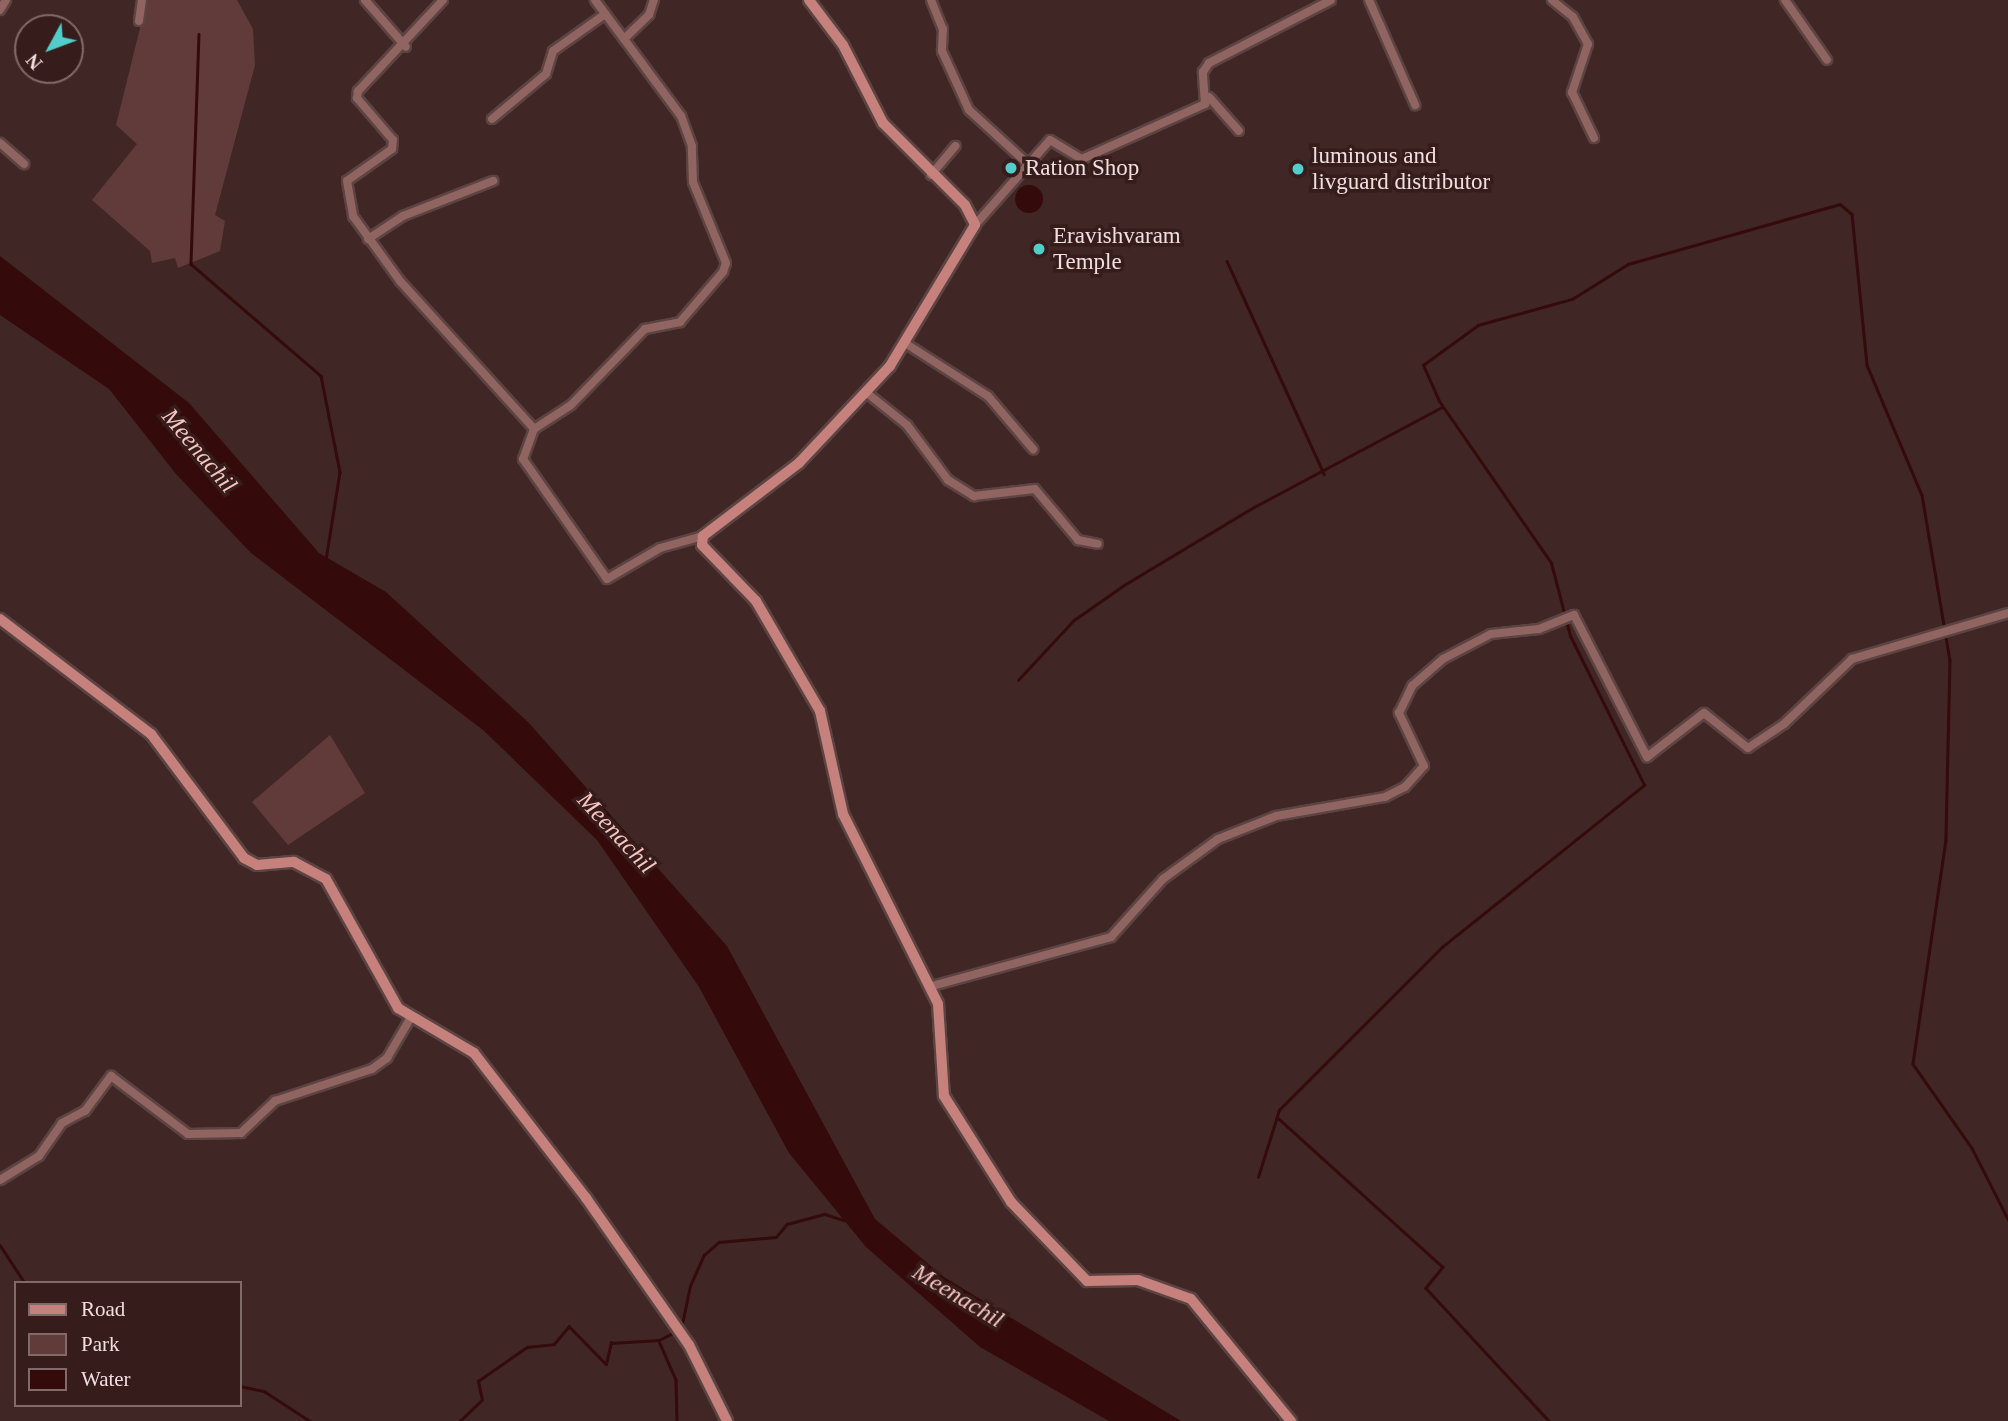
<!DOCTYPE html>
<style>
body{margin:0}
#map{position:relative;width:2008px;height:1421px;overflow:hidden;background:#402725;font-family:Georgia,serif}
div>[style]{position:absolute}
.green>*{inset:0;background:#613b39}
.water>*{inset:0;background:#340a0a}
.round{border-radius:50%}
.stream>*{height:2.5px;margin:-1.25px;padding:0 1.25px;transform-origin:1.25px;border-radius:1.25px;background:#340a0a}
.roads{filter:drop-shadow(2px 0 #5c4442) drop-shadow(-2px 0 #5c4442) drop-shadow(0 2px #5c4442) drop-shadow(0 -2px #5c4442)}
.minor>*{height:8px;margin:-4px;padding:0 4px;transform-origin:4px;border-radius:4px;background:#906461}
.secondary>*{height:10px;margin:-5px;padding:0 5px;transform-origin:5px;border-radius:5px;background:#c7817c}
.dots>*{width:19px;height:19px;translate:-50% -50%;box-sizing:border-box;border:4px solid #361d1c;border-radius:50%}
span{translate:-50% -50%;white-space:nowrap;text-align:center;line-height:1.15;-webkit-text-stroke:7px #361d1c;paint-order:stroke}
.poi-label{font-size:23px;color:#f0dfdd}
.left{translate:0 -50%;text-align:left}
.water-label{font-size:24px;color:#f9c6c1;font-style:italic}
.legend{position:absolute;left:14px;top:1281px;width:228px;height:126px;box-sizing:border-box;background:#361d1c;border:2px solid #806b69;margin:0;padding:9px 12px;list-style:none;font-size:21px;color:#f0dfdd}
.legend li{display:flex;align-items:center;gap:14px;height:35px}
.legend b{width:35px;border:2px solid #806b69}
.north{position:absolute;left:14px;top:14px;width:70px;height:70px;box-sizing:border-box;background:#361d1c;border:2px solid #806b69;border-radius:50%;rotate:229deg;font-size:19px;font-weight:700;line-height:28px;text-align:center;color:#f0dfdd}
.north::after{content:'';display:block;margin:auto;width:24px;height:32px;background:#53cdca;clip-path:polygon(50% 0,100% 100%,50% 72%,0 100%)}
</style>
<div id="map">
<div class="green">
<div style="clip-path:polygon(147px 0,237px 0,253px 29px,255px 65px,215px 215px,225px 221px,220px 251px,178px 268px,175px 258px,152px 263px,150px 251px,92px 200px,137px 144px,116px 125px)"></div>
<div style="clip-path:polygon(330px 735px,365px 793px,288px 845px,252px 802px)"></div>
</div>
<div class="water">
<div class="round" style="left:1015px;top:185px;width:28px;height:28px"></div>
<div style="clip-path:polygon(0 256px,189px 403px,319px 553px,386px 592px,528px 722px,727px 946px,875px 1219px,944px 1277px,1181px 1421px,1109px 1421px,980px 1347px,866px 1247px,789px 1153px,699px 987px,597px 840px,483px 730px,251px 553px,176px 474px,109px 389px,0 315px)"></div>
</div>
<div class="stream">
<div style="left:199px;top:34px;width:230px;rotate:92deg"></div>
<div style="left:191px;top:264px;width:172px;rotate:40.7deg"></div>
<div style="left:321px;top:376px;width:98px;rotate:78.8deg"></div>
<div style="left:340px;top:472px;width:89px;rotate:99deg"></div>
<div style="left:1227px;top:261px;width:234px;rotate:65.5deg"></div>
<div style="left:1018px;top:680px;width:82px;rotate:-47deg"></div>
<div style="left:1074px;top:620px;width:61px;rotate:-35deg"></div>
<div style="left:1124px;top:585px;width:152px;rotate:-31deg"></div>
<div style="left:1254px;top:507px;width:213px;rotate:-28deg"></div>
<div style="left:1278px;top:1118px;width:222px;rotate:42.1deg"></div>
<div style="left:1443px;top:1267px;width:27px;rotate:129deg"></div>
<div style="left:1426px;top:1288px;width:181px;rotate:47.2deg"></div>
<div style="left:1258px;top:1177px;width:70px;rotate:-72.6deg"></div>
<div style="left:1279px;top:1110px;width:231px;rotate:-45deg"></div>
<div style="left:1442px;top:947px;width:259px;rotate:-38.7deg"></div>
<div style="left:1644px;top:785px;width:166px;rotate:-116.4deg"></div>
<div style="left:1570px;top:636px;width:75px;rotate:-104.6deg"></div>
<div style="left:1551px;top:563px;width:197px;rotate:-124.7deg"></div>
<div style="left:1439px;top:401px;width:39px;rotate:-114deg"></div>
<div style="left:1423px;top:365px;width:68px;rotate:-36deg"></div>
<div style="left:1478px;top:325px;width:98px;rotate:-15.5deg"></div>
<div style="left:1572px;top:299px;width:66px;rotate:-32deg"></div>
<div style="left:1628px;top:264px;width:220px;rotate:-15.8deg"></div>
<div style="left:1840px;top:204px;width:16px;rotate:40deg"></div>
<div style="left:1852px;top:214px;width:152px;rotate:84.3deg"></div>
<div style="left:1867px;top:365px;width:141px;rotate:67.1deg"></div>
<div style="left:1922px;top:495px;width:167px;rotate:80.4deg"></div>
<div style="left:1950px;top:660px;width:180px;rotate:91.3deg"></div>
<div style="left:1946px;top:840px;width:226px;rotate:98.4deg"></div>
<div style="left:1913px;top:1064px;width:103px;rotate:54.9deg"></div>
<div style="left:1972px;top:1148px;width:80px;rotate:63.1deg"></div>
<div style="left:0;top:1245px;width:45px;rotate:56.7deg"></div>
<div style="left:681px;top:1329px;width:44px;rotate:-78.2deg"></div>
<div style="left:690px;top:1286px;width:34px;rotate:-66deg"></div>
<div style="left:704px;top:1255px;width:20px;rotate:-41deg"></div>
<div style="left:719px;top:1242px;width:57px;rotate:-5deg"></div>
<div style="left:776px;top:1237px;width:17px;rotate:-50deg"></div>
<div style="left:787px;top:1224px;width:39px;rotate:-15deg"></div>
<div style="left:825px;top:1214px;width:20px;rotate:18deg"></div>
<div style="left:659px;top:1341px;width:43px;rotate:66.4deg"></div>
<div style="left:676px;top:1380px;width:41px;rotate:88.6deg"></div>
<div style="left:240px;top:1386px;width:25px;rotate:12deg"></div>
<div style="left:264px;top:1391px;width:55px;rotate:33.1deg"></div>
<div style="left:460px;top:1421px;width:30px;rotate:-44deg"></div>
<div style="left:482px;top:1400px;width:19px;rotate:-102deg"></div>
<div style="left:478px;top:1381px;width:60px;rotate:-34.8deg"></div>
<div style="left:527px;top:1347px;width:27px;rotate:-6deg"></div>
<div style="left:554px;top:1344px;width:23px;rotate:-50deg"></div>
<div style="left:569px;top:1326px;width:53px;rotate:45.8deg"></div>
<div style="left:606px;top:1364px;width:22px;rotate:-77deg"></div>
<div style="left:611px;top:1343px;width:48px;rotate:-3.6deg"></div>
<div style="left:659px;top:1340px;width:18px;rotate:-27deg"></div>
</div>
<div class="roads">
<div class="minor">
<div style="left:365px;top:0;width:62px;rotate:48.9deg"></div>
<div style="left:443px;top:0;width:125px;rotate:133deg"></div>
<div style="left:358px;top:91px;width:7px;rotate:98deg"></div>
<div style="left:357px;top:98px;width:55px;rotate:49.4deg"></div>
<div style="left:393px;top:140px;width:9px;rotate:96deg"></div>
<div style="left:392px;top:149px;width:55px;rotate:144.6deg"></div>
<div style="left:347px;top:181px;width:36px;rotate:80deg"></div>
<div style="left:353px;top:216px;width:80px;rotate:54.1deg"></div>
<div style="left:400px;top:281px;width:200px;rotate:47.8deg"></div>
<div style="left:534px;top:429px;width:32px;rotate:110deg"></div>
<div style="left:523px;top:459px;width:146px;rotate:55deg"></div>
<div style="left:607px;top:579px;width:61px;rotate:-30.3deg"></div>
<div style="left:660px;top:548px;width:45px;rotate:-15.6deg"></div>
<div style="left:595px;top:0;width:49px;rotate:53.4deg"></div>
<div style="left:931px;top:0;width:31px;rotate:68deg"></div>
<div style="left:943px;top:29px;width:22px;rotate:93deg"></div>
<div style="left:942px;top:51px;width:65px;rotate:65.4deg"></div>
<div style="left:969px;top:110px;width:80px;rotate:42.5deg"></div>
<div style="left:1369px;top:0;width:115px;rotate:66.3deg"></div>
<div style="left:1552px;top:0;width:27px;rotate:39deg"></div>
<div style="left:1573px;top:17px;width:31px;rotate:61deg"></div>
<div style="left:1588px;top:44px;width:51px;rotate:108.4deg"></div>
<div style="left:1572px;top:92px;width:51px;rotate:64.4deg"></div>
<div style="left:1785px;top:0;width:73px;rotate:55deg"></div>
<div style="left:0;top:10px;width:12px;rotate:-59deg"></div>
<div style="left:139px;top:21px;width:21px;rotate:-82deg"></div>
<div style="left:1209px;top:97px;width:45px;rotate:48.6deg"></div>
<div style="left:492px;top:119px;width:70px;rotate:-39.8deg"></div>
<div style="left:546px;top:74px;width:24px;rotate:-73deg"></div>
<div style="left:553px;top:51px;width:64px;rotate:-35.4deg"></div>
<div style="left:0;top:143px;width:32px;rotate:41deg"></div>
<div style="left:931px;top:175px;width:38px;rotate:-50deg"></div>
<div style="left:975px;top:225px;width:113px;rotate:-48.6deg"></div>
<div style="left:1050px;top:140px;width:37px;rotate:31deg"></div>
<div style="left:1082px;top:159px;width:135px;rotate:-24.1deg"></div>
<div style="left:1205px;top:104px;width:32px;rotate:-94deg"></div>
<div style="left:1203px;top:72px;width:11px;rotate:-56deg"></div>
<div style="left:1209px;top:63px;width:137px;rotate:-27.3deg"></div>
<div style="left:368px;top:239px;width:42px;rotate:-33.3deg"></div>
<div style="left:403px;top:216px;width:97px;rotate:-21.3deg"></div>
<div style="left:905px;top:343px;width:98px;rotate:32.6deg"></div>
<div style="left:988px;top:396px;width:70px;rotate:49.7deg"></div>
<div style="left:867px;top:393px;width:51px;rotate:38.7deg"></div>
<div style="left:907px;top:425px;width:69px;rotate:53.3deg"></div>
<div style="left:948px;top:480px;width:31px;rotate:32deg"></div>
<div style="left:974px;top:496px;width:61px;rotate:-6.5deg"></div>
<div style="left:1035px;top:489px;width:67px;rotate:49.9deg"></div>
<div style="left:1078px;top:540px;width:20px;rotate:11deg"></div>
<div style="left:534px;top:429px;width:44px;rotate:-33deg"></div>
<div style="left:571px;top:405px;width:106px;rotate:-45.8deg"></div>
<div style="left:645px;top:329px;width:36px;rotate:-11deg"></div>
<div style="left:680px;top:322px;width:66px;rotate:-49.3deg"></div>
<div style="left:723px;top:272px;width:9px;rotate:-72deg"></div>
<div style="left:726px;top:263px;width:87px;rotate:-112.2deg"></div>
<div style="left:693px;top:182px;width:36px;rotate:-92deg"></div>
<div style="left:692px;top:146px;width:32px;rotate:-110deg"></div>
<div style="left:681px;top:116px;width:96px;rotate:-126.5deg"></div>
<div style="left:624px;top:39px;width:35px;rotate:-44deg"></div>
<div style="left:649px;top:15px;width:16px;rotate:-72deg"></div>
<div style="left:932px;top:986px;width:186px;rotate:-15.3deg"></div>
<div style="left:1111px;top:937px;width:78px;rotate:-48.1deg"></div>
<div style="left:1163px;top:879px;width:68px;rotate:-36deg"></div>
<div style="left:1218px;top:839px;width:62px;rotate:-21.6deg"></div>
<div style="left:1276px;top:816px;width:111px;rotate:-9.9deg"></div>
<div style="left:1385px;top:797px;width:22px;rotate:-27deg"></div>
<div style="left:1405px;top:787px;width:28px;rotate:-48deg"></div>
<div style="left:1424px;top:766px;width:59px;rotate:-115.3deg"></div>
<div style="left:1399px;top:713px;width:30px;rotate:-64deg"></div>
<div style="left:1412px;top:686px;width:41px;rotate:-41.1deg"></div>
<div style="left:1443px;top:659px;width:54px;rotate:-27.5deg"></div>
<div style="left:1491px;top:634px;width:48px;rotate:-5.9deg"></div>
<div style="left:1539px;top:629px;width:38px;rotate:-22deg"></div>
<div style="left:1574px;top:615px;width:160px;rotate:62.8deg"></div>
<div style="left:1647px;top:757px;width:72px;rotate:-37.7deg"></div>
<div style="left:1704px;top:713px;width:56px;rotate:38.5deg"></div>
<div style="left:1748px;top:748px;width:43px;rotate:-33.7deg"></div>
<div style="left:1784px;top:724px;width:94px;rotate:-43.7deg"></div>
<div style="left:1852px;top:659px;width:163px;rotate:-16.4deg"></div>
<div style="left:0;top:1180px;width:46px;rotate:-31.6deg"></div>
<div style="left:39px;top:1156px;width:40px;rotate:-55.1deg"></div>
<div style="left:62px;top:1123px;width:26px;rotate:-28deg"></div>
<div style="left:85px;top:1111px;width:44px;rotate:-53.4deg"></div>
<div style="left:111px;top:1076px;width:96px;rotate:37deg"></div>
<div style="left:188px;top:1134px;width:53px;rotate:-1.1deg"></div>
<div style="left:241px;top:1133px;width:47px;rotate:-43.3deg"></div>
<div style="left:275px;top:1101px;width:102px;rotate:-18.3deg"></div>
<div style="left:372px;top:1069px;width:19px;rotate:-36deg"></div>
<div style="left:387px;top:1058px;width:45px;rotate:-59.5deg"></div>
</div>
<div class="secondary">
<div style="left:809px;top:0;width:56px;rotate:52.9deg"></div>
<div style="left:843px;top:45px;width:88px;rotate:62.9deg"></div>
<div style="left:883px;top:123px;width:116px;rotate:45deg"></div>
<div style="left:965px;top:205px;width:22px;rotate:63deg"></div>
<div style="left:975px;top:225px;width:165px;rotate:121.1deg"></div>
<div style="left:890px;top:366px;width:133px;rotate:133.2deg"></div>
<div style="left:799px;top:463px;width:121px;rotate:142.8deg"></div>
<div style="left:703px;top:536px;width:9px;rotate:96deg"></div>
<div style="left:702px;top:545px;width:78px;rotate:46deg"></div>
<div style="left:756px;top:601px;width:127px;rotate:59.8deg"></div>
<div style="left:820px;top:711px;width:106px;rotate:77.4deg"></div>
<div style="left:843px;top:814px;width:212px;rotate:63.4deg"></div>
<div style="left:938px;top:1004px;width:92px;rotate:86.3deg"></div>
<div style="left:944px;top:1096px;width:125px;rotate:57.7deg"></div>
<div style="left:1011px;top:1202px;width:110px;rotate:46.1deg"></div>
<div style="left:1087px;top:1281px;width:51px;rotate:-1.1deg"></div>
<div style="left:1138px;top:1280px;width:56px;rotate:19.7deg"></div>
<div style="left:1191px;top:1299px;width:158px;rotate:50.7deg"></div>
<div style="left:0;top:619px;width:190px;rotate:37.3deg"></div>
<div style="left:151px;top:734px;width:155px;rotate:53.1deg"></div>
<div style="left:244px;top:858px;width:15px;rotate:28deg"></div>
<div style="left:257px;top:865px;width:37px;rotate:-5deg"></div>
<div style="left:294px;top:862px;width:36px;rotate:28deg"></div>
<div style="left:326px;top:879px;width:148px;rotate:60.8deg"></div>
<div style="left:398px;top:1008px;width:88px;rotate:30.6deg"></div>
<div style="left:474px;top:1053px;width:183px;rotate:52.3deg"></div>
<div style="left:586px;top:1198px;width:179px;rotate:55deg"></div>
<div style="left:689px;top:1345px;width:85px;rotate:63.4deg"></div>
</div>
</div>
<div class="dots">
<div style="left:1011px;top:168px;background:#53cdca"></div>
<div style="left:1298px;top:169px;background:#53cdca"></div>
<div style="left:1039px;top:249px;background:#53cdca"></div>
</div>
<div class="poi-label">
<span class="left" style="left:1312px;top:169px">luminous and<br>livguard distributor</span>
<span class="left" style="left:1025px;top:168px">Ration Shop</span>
<span class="left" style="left:1053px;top:249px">Eravishvaram<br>Temple</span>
</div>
<div class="water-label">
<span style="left:199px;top:451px;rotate:50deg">Meenachil</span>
<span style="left:616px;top:833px;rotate:47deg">Meenachil</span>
<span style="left:958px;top:1296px;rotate:31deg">Meenachil</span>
</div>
<ul class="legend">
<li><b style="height:9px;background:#c7817c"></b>Road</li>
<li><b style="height:19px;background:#613b39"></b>Park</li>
<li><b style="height:19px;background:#340a0a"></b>Water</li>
</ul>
<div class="north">N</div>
</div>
